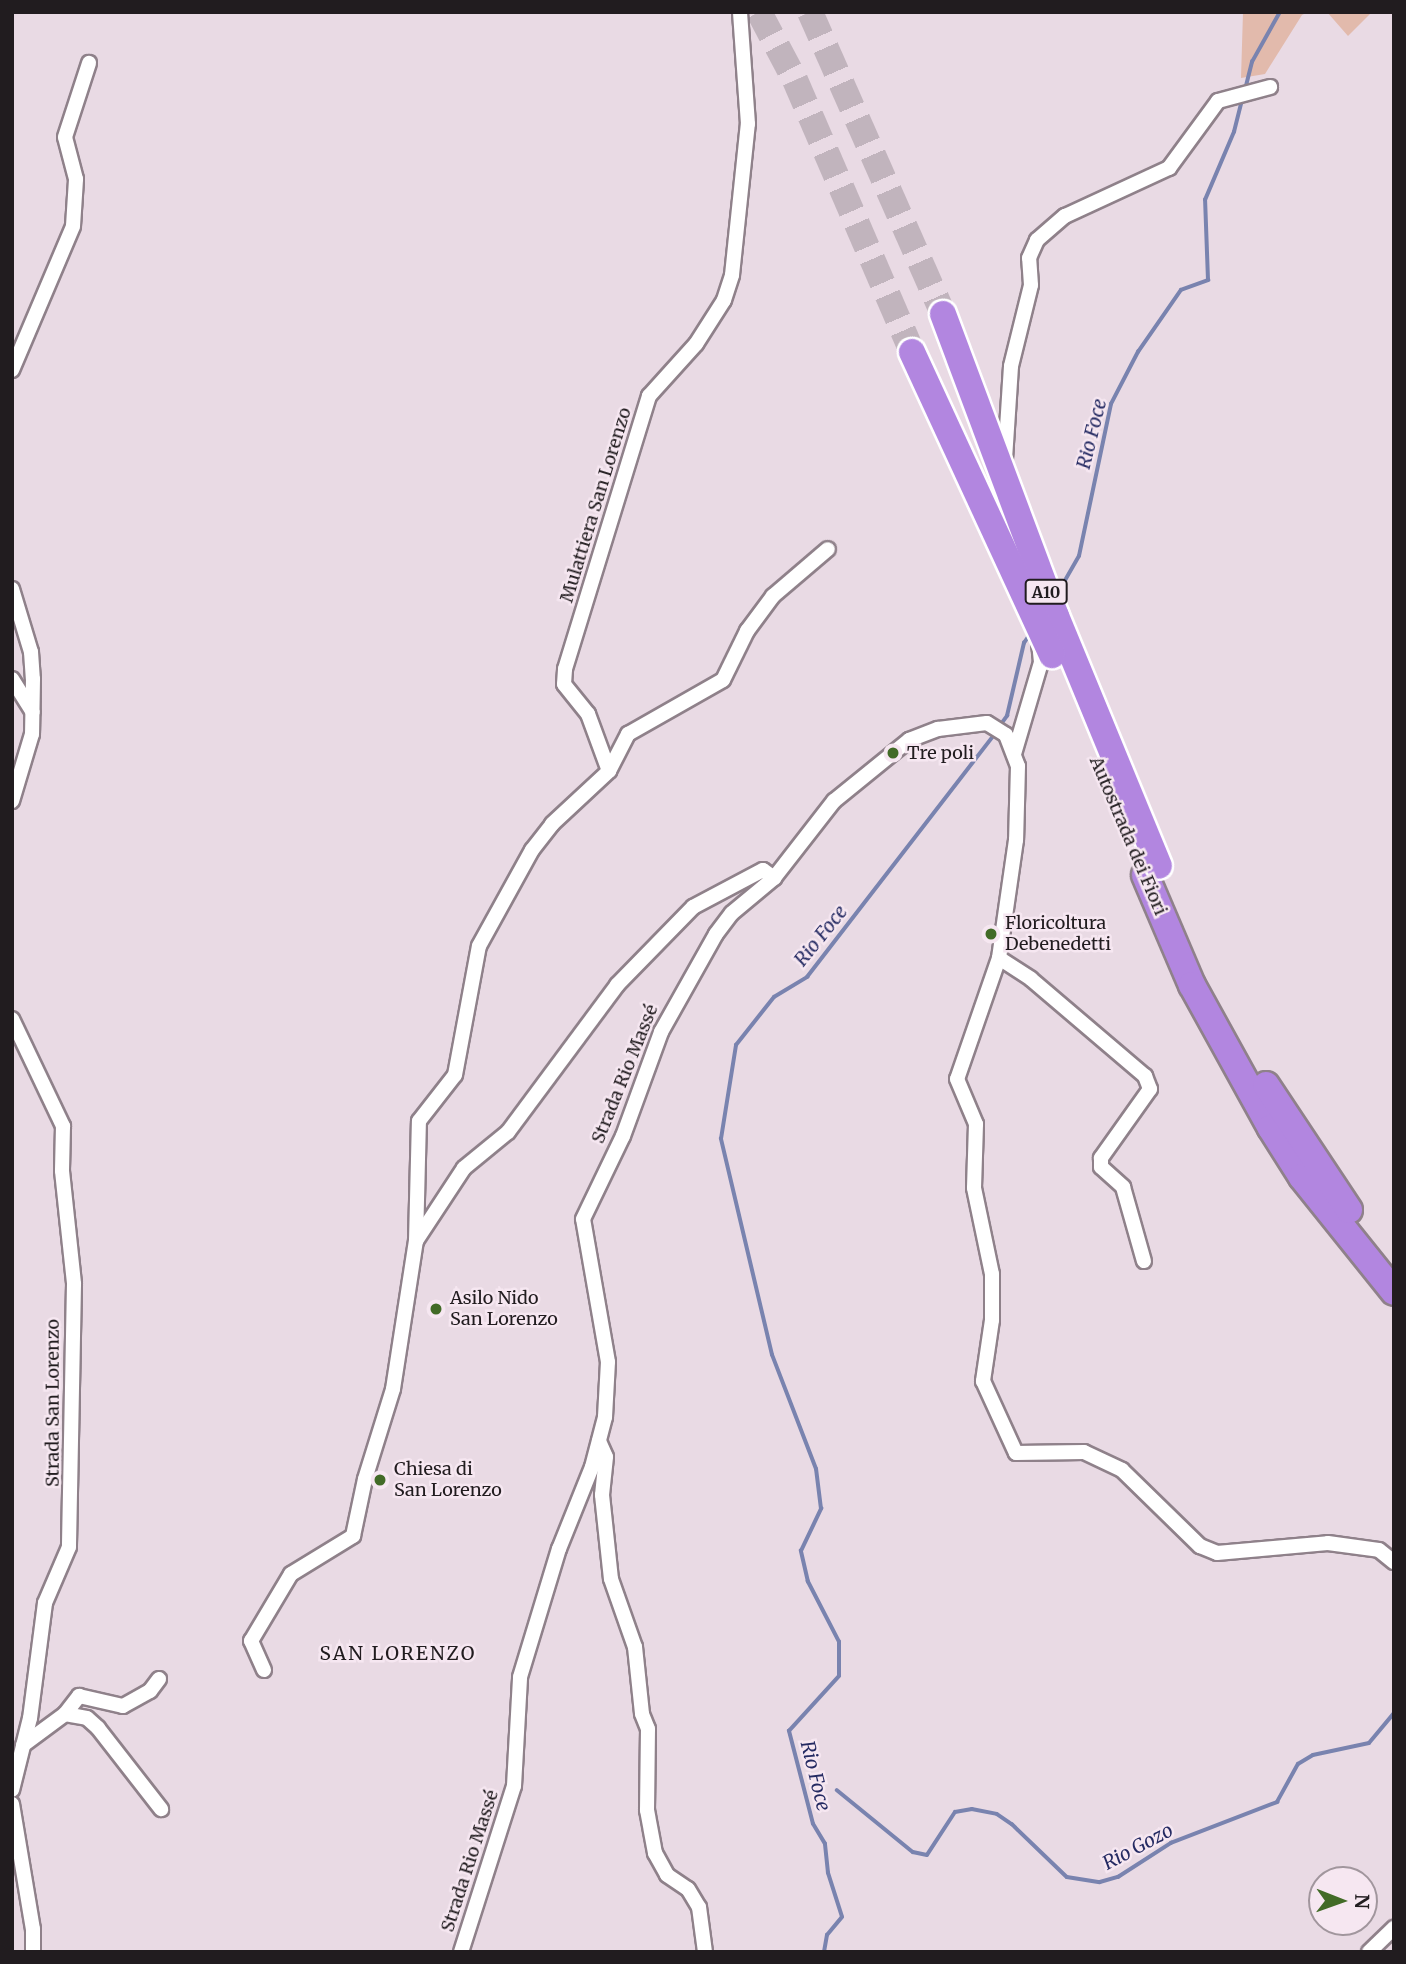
<!DOCTYPE html>
<meta charset="utf-8">
<style>
body{margin:0}
#map{position:relative;width:1406px;height:1964px;overflow:hidden;background:#e9dae4;font-family:Merriweather,serif}
div>[style]{position:absolute}
.green>*{inset:0;background:#e2baac}
.stream>*{height:3.5px;margin:-1.75px;padding:0 1.75px;transform-origin:1.75px;border-radius:1.75px;background:#7983af}
.highway-tunnel>*{height:26px;margin-top:-13px;transform-origin:0;background:repeating-linear-gradient(90deg,#c1b4bd 0 26px,transparent 0 39px)}
.roads{filter:drop-shadow(2px 0 #8f818a) drop-shadow(-2px 0 #8f818a) drop-shadow(0 2px #8f818a) drop-shadow(0 -2px #8f818a)}
.street>*{height:14px;margin:-7px;padding:0 7px;transform-origin:7px;border-radius:7px;background:#fff}
.highway>*{height:26px;margin:-13px;padding:0 13px;transform-origin:13px;border-radius:13px;background:#b286e0}
.bridges{filter:drop-shadow(2px 0 #fff) drop-shadow(-2px 0 #fff) drop-shadow(0 2px #fff) drop-shadow(0 -2px #fff)}
.highway-bridge>*{height:26px;margin:-13px;padding:0 13px;transform-origin:13px;border-radius:13px;background:#b286e0}
.dots>*{width:19px;height:19px;translate:-50% -50%;box-sizing:border-box;border:4px solid #f6e7f1;border-radius:50%}
span{translate:-50% -50%;white-space:nowrap;text-align:center;line-height:1.15;-webkit-text-stroke:5px #f6e7f1;paint-order:stroke}
.shield-label span{padding:2px 5px;background:#f6e7f1;border:2px solid;border-radius:5px;-webkit-text-stroke-width:0}
.shield-label{font-size:16px;color:#211c1f;font-weight:700}
.street-label{font-size:18px;color:#211c1f}
.poi-label{font-size:18px;color:#211c1f}
.left{translate:0 -50%;text-align:left}
.water-label{font-size:19px;color:#242a62;font-style:italic}
.neighbourhood-label{font-size:19px;color:#211c1f;letter-spacing:2px}
.frame{position:absolute;inset:0;border:14px solid #211c1f;pointer-events:none}
.north{position:absolute;left:1308px;top:1866px;width:70px;height:70px;box-sizing:border-box;background:#f6e7f1;border:2px solid #a1969d;border-radius:50%;rotate:91deg;font-size:19px;font-weight:700;line-height:28px;text-align:center;color:#211c1f}
.north::after{content:'';display:block;margin:auto;width:24px;height:32px;background:#426b27;clip-path:polygon(50% 0,100% 100%,50% 72%,0 100%)}
</style>
<div id="map">
<div class="green">
<div style="clip-path:polygon(1243px 12px,1308px 12px,1302px 15px,1265px 74px,1241px 78px)"></div>
<div style="clip-path:polygon(1327px 12px,1372px 12px,1348px 36px)"></div>
</div>
<div class="stream">
<div style="left:1245px;top:90px;width:29px;rotate:-76deg"></div>
<div style="left:1252px;top:62px;width:57px;rotate:-60.8deg"></div>
<div style="left:1059px;top:591px;width:40px;rotate:-60.3deg"></div>
<div style="left:1079px;top:556px;width:155px;rotate:-78.1deg"></div>
<div style="left:1111px;top:404px;width:59px;rotate:-62.6deg"></div>
<div style="left:1138px;top:352px;width:75px;rotate:-55.3deg"></div>
<div style="left:1181px;top:290px;width:29px;rotate:-20deg"></div>
<div style="left:1208px;top:280px;width:80px;rotate:-92.1deg"></div>
<div style="left:1205px;top:200px;width:74px;rotate:-66.9deg"></div>
<div style="left:1234px;top:132px;width:36px;rotate:-76deg"></div>
<div style="left:999px;top:727px;width:14px;rotate:-54deg"></div>
<div style="left:1007px;top:716px;width:75px;rotate:-76.9deg"></div>
<div style="left:1024px;top:643px;width:12px;rotate:-55deg"></div>
<div style="left:837px;top:1790px;width:98px;rotate:39.2deg"></div>
<div style="left:913px;top:1852px;width:14px;rotate:12deg"></div>
<div style="left:927px;top:1855px;width:51px;rotate:-56.9deg"></div>
<div style="left:955px;top:1812px;width:17px;rotate:-10deg"></div>
<div style="left:972px;top:1809px;width:25px;rotate:11deg"></div>
<div style="left:997px;top:1814px;width:18px;rotate:34deg"></div>
<div style="left:1012px;top:1824px;width:76px;rotate:43.9deg"></div>
<div style="left:1067px;top:1877px;width:33px;rotate:9deg"></div>
<div style="left:1100px;top:1882px;width:19px;rotate:-16deg"></div>
<div style="left:1118px;top:1877px;width:63px;rotate:-32.7deg"></div>
<div style="left:1171px;top:1843px;width:114px;rotate:-21.1deg"></div>
<div style="left:1277px;top:1802px;width:43px;rotate:-61.1deg"></div>
<div style="left:1298px;top:1764px;width:17px;rotate:-31deg"></div>
<div style="left:1313px;top:1755px;width:57px;rotate:-12.1deg"></div>
<div style="left:1369px;top:1743px;width:39px;rotate:-50deg"></div>
<div style="left:824px;top:1952px;width:17px;rotate:-80deg"></div>
<div style="left:827px;top:1935px;width:23px;rotate:-50deg"></div>
<div style="left:842px;top:1917px;width:46px;rotate:-107.7deg"></div>
<div style="left:828px;top:1873px;width:29px;rotate:-96deg"></div>
<div style="left:825px;top:1844px;width:23px;rotate:-121deg"></div>
<div style="left:813px;top:1824px;width:96px;rotate:-104.5deg"></div>
<div style="left:789px;top:1731px;width:74px;rotate:-47.7deg"></div>
<div style="left:839px;top:1676px;width:34px;rotate:-90deg"></div>
<div style="left:839px;top:1642px;width:68px;rotate:-117.3deg"></div>
<div style="left:808px;top:1582px;width:32px;rotate:-103deg"></div>
<div style="left:801px;top:1551px;width:47px;rotate:-64.5deg"></div>
<div style="left:821px;top:1509px;width:40px;rotate:-97.1deg"></div>
<div style="left:816px;top:1469px;width:122px;rotate:-111.1deg"></div>
<div style="left:772px;top:1355px;width:222px;rotate:-103.3deg"></div>
<div style="left:721px;top:1139px;width:95px;rotate:-80.9deg"></div>
<div style="left:736px;top:1045px;width:61px;rotate:-51.6deg"></div>
<div style="left:774px;top:997px;width:39px;rotate:-31deg"></div>
<div style="left:807px;top:977px;width:307px;rotate:-52.3deg"></div>
</div>
<div class="highway-tunnel">
<div style="left:759px;top:12px;width:77px;rotate:62.1deg"></div>
<div style="left:795px;top:80px;width:296px;rotate:66.7deg"></div>
<div style="left:810px;top:12px;width:330px;rotate:66.2deg"></div>
</div>
<div class="roads">
<div class="street">
<div style="left:12px;top:370px;width:156px;rotate:-67deg"></div>
<div style="left:73px;top:226px;width:47px;rotate:-86.3deg"></div>
<div style="left:76px;top:179px;width:43px;rotate:-104.7deg"></div>
<div style="left:65px;top:137px;width:78px;rotate:-72deg"></div>
<div style="left:1005px;top:459px;width:93px;rotate:-86.3deg"></div>
<div style="left:1011px;top:366px;width:83px;rotate:-76.1deg"></div>
<div style="left:1031px;top:285px;width:27px;rotate:-94deg"></div>
<div style="left:1029px;top:258px;width:20px;rotate:-66deg"></div>
<div style="left:1037px;top:240px;width:37px;rotate:-41deg"></div>
<div style="left:1065px;top:216px;width:115px;rotate:-24.8deg"></div>
<div style="left:1169px;top:168px;width:83px;rotate:-53.8deg"></div>
<div style="left:1218px;top:101px;width:54px;rotate:-15.1deg"></div>
<div style="left:12px;top:589px;width:66px;rotate:73.2deg"></div>
<div style="left:31px;top:652px;width:27px;rotate:86deg"></div>
<div style="left:33px;top:679px;width:55px;rotate:91deg"></div>
<div style="left:32px;top:734px;width:70px;rotate:106.6deg"></div>
<div style="left:12px;top:679px;width:39px;rotate:58deg"></div>
<div style="left:1014px;top:754px;width:96px;rotate:-73.6deg"></div>
<div style="left:1041px;top:662px;width:18px;rotate:-96deg"></div>
<div style="left:609px;top:771px;width:61px;rotate:-110.2deg"></div>
<div style="left:588px;top:714px;width:38px;rotate:-129deg"></div>
<div style="left:564px;top:684px;width:15px;rotate:-86deg"></div>
<div style="left:565px;top:669px;width:286px;rotate:-72.9deg"></div>
<div style="left:649px;top:396px;width:70px;rotate:-47.9deg"></div>
<div style="left:696px;top:344px;width:52px;rotate:-57.5deg"></div>
<div style="left:724px;top:300px;width:26px;rotate:-72deg"></div>
<div style="left:732px;top:275px;width:152px;rotate:-84deg"></div>
<div style="left:748px;top:124px;width:112px;rotate:-94.1deg"></div>
<div style="left:999px;top:958px;width:38px;rotate:33deg"></div>
<div style="left:1031px;top:979px;width:150px;rotate:40.4deg"></div>
<div style="left:1145px;top:1076px;width:14px;rotate:69deg"></div>
<div style="left:1150px;top:1089px;width:85px;rotate:125.4deg"></div>
<div style="left:1101px;top:1158px;width:9px;rotate:90deg"></div>
<div style="left:1101px;top:1167px;width:30px;rotate:42deg"></div>
<div style="left:1123px;top:1187px;width:77px;rotate:74.2deg"></div>
<div style="left:12px;top:1019px;width:119px;rotate:64.5deg"></div>
<div style="left:63px;top:1126px;width:45px;rotate:91.3deg"></div>
<div style="left:62px;top:1171px;width:114px;rotate:83.9deg"></div>
<div style="left:74px;top:1284px;width:263px;rotate:91.1deg"></div>
<div style="left:69px;top:1547px;width:61px;rotate:113.2deg"></div>
<div style="left:45px;top:1603px;width:116px;rotate:97.4deg"></div>
<div style="left:30px;top:1718px;width:74px;rotate:104deg"></div>
<div style="left:416px;top:1241px;width:120px;rotate:-88.6deg"></div>
<div style="left:419px;top:1121px;width:58px;rotate:-52deg"></div>
<div style="left:455px;top:1075px;width:131px;rotate:-79.5deg"></div>
<div style="left:479px;top:946px;width:110px;rotate:-61.1deg"></div>
<div style="left:532px;top:850px;width:33px;rotate:-52deg"></div>
<div style="left:552px;top:824px;width:78px;rotate:-42.9deg"></div>
<div style="left:609px;top:771px;width:42px;rotate:-62.8deg"></div>
<div style="left:628px;top:734px;width:109px;rotate:-29.6deg"></div>
<div style="left:723px;top:680px;width:55px;rotate:-63.9deg"></div>
<div style="left:747px;top:631px;width:44px;rotate:-53.4deg"></div>
<div style="left:773px;top:596px;width:72px;rotate:-40.5deg"></div>
<div style="left:599px;top:1441px;width:17px;rotate:66deg"></div>
<div style="left:606px;top:1457px;width:38px;rotate:96deg"></div>
<div style="left:602px;top:1495px;width:84px;rotate:83.9deg"></div>
<div style="left:611px;top:1579px;width:72px;rotate:70.6deg"></div>
<div style="left:635px;top:1647px;width:67px;rotate:84deg"></div>
<div style="left:642px;top:1714px;width:16px;rotate:68deg"></div>
<div style="left:648px;top:1729px;width:81px;rotate:90.7deg"></div>
<div style="left:647px;top:1810px;width:44px;rotate:79.5deg"></div>
<div style="left:655px;top:1853px;width:25px;rotate:61deg"></div>
<div style="left:667px;top:1875px;width:25px;rotate:34deg"></div>
<div style="left:688px;top:1889px;width:21px;rotate:59deg"></div>
<div style="left:699px;top:1907px;width:45px;rotate:82.4deg"></div>
<div style="left:264px;top:1670px;width:32px;rotate:-114deg"></div>
<div style="left:251px;top:1641px;width:78px;rotate:-59.2deg"></div>
<div style="left:291px;top:1574px;width:73px;rotate:-31.5deg"></div>
<div style="left:353px;top:1536px;width:58px;rotate:-78.1deg"></div>
<div style="left:365px;top:1479px;width:94px;rotate:-72.7deg"></div>
<div style="left:393px;top:1389px;width:150px;rotate:-81.2deg"></div>
<div style="left:416px;top:1241px;width:87px;rotate:-56.7deg"></div>
<div style="left:464px;top:1168px;width:57px;rotate:-39.3deg"></div>
<div style="left:508px;top:1132px;width:183px;rotate:-53.4deg"></div>
<div style="left:617px;top:985px;width:109px;rotate:-45.7deg"></div>
<div style="left:693px;top:907px;width:79px;rotate:-27.9deg"></div>
<div style="left:763px;top:870px;width:14px;rotate:36deg"></div>
<div style="left:65px;top:1714px;width:22px;rotate:10deg"></div>
<div style="left:87px;top:1718px;width:15px;rotate:42deg"></div>
<div style="left:98px;top:1728px;width:103px;rotate:52.1deg"></div>
<div style="left:23px;top:1745px;width:52px;rotate:-36.4deg"></div>
<div style="left:65px;top:1714px;width:23px;rotate:-52deg"></div>
<div style="left:79px;top:1696px;width:45px;rotate:12.8deg"></div>
<div style="left:123px;top:1706px;width:31px;rotate:-29deg"></div>
<div style="left:150px;top:1691px;width:15px;rotate:-53deg"></div>
<div style="left:12px;top:1804px;width:127px;rotate:80.5deg"></div>
<div style="left:33px;top:1929px;width:23px;rotate:90deg"></div>
<div style="left:461px;top:1952px;width:174px;rotate:-72.3deg"></div>
<div style="left:514px;top:1786px;width:109px;rotate:-86.8deg"></div>
<div style="left:520px;top:1677px;width:134px;rotate:-73.1deg"></div>
<div style="left:559px;top:1549px;width:88px;rotate:-68.1deg"></div>
<div style="left:592px;top:1467px;width:52px;rotate:-75.4deg"></div>
<div style="left:605px;top:1417px;width:55px;rotate:-86.9deg"></div>
<div style="left:608px;top:1362px;width:145px;rotate:-99.9deg"></div>
<div style="left:583px;top:1219px;width:92px;rotate:-64.3deg"></div>
<div style="left:623px;top:1136px;width:111px;rotate:-69.9deg"></div>
<div style="left:661px;top:1032px;width:112px;rotate:-60.7deg"></div>
<div style="left:716px;top:934px;width:26px;rotate:-53deg"></div>
<div style="left:732px;top:913px;width:55px;rotate:-39.8deg"></div>
<div style="left:774px;top:878px;width:98px;rotate:-52.1deg"></div>
<div style="left:834px;top:801px;width:97px;rotate:-39.1deg"></div>
<div style="left:909px;top:740px;width:31px;rotate:-21deg"></div>
<div style="left:938px;top:729px;width:49px;rotate:-7deg"></div>
<div style="left:987px;top:723px;width:22px;rotate:32deg"></div>
<div style="left:1006px;top:735px;width:33px;rotate:69deg"></div>
<div style="left:1018px;top:766px;width:74px;rotate:91.5deg"></div>
<div style="left:1016px;top:840px;width:119px;rotate:98.2deg"></div>
<div style="left:999px;top:958px;width:128px;rotate:109.1deg"></div>
<div style="left:957px;top:1079px;width:49px;rotate:67.1deg"></div>
<div style="left:976px;top:1124px;width:64px;rotate:91.8deg"></div>
<div style="left:974px;top:1188px;width:88px;rotate:78.2deg"></div>
<div style="left:992px;top:1274px;width:46px;rotate:90deg"></div>
<div style="left:992px;top:1320px;width:62px;rotate:98.4deg"></div>
<div style="left:983px;top:1381px;width:79px;rotate:65.4deg"></div>
<div style="left:1016px;top:1453px;width:68px;rotate:-0.8deg"></div>
<div style="left:1084px;top:1452px;width:42px;rotate:25.3deg"></div>
<div style="left:1122px;top:1470px;width:109px;rotate:44.3deg"></div>
<div style="left:1200px;top:1546px;width:18px;rotate:22deg"></div>
<div style="left:1217px;top:1553px;width:111px;rotate:-5.1deg"></div>
<div style="left:1328px;top:1543px;width:51px;rotate:7.8deg"></div>
<div style="left:1379px;top:1550px;width:19px;rotate:39deg"></div>
<div style="left:1369px;top:1952px;width:35px;rotate:-44deg"></div>
</div>
<div class="highway">
<div style="left:1145px;top:875px;width:120px;rotate:66.9deg"></div>
<div style="left:1192px;top:985px;width:163px;rotate:61.1deg"></div>
<div style="left:1271px;top:1128px;width:58px;rotate:57.7deg"></div>
<div style="left:1302px;top:1177px;width:147px;rotate:51.3deg"></div>
<div style="left:1266px;top:1085px;width:150px;rotate:56.4deg"></div>
</div>
</div>
<div class="bridges">
<div class="highway-bridge">
<div style="left:943px;top:314px;width:322px;rotate:69.5deg"></div>
<div style="left:1056px;top:616px;width:270px;rotate:67.6deg"></div>
<div style="left:912px;top:352px;width:334px;rotate:65.2deg"></div>
</div>
</div>
<div class="dots">
<div style="left:893px;top:753px;background:#426b27"></div>
<div style="left:991px;top:934px;background:#426b27"></div>
<div style="left:436px;top:1309px;background:#426b27"></div>
<div style="left:380px;top:1480px;background:#426b27"></div>
</div>
<div class="shield-label">
<span style="left:1046px;top:592px">A10</span>
</div>
<div class="street-label">
<span style="left:596px;top:505px;rotate:-73deg">Mulattiera San Lorenzo</span>
<span style="left:1128px;top:836px;rotate:67deg">Autostrada dei Fiori</span>
<span style="left:625px;top:1074px;rotate:-68deg">Strada Rio Massé</span>
<span style="left:53px;top:1403px;rotate:-90deg">Strada San Lorenzo</span>
<span style="left:470px;top:1861px;rotate:-72deg">Strada Rio Massé</span>
</div>
<div class="poi-label">
<span class="left" style="left:907px;top:753px">Tre poli</span>
<span class="left" style="left:1005px;top:934px">Floricoltura<br>Debenedetti</span>
<span class="left" style="left:450px;top:1309px">Asilo Nido<br>San Lorenzo</span>
<span class="left" style="left:394px;top:1480px">Chiesa di<br>San Lorenzo</span>
</div>
<div class="water-label">
<span style="left:1092px;top:434px;rotate:-76deg">Rio Foce</span>
<span style="left:821px;top:936px;rotate:-51deg">Rio Foce</span>
<span style="left:815px;top:1776px;rotate:76deg">Rio Foce</span>
<span style="left:1138px;top:1847px;rotate:-28deg">Rio Gozo</span>
</div>
<div class="neighbourhood-label">
<span style="left:398px;top:1654px">SAN LORENZO</span>
</div>
<div class="frame"></div>
<div class="north">N</div>
</div>
